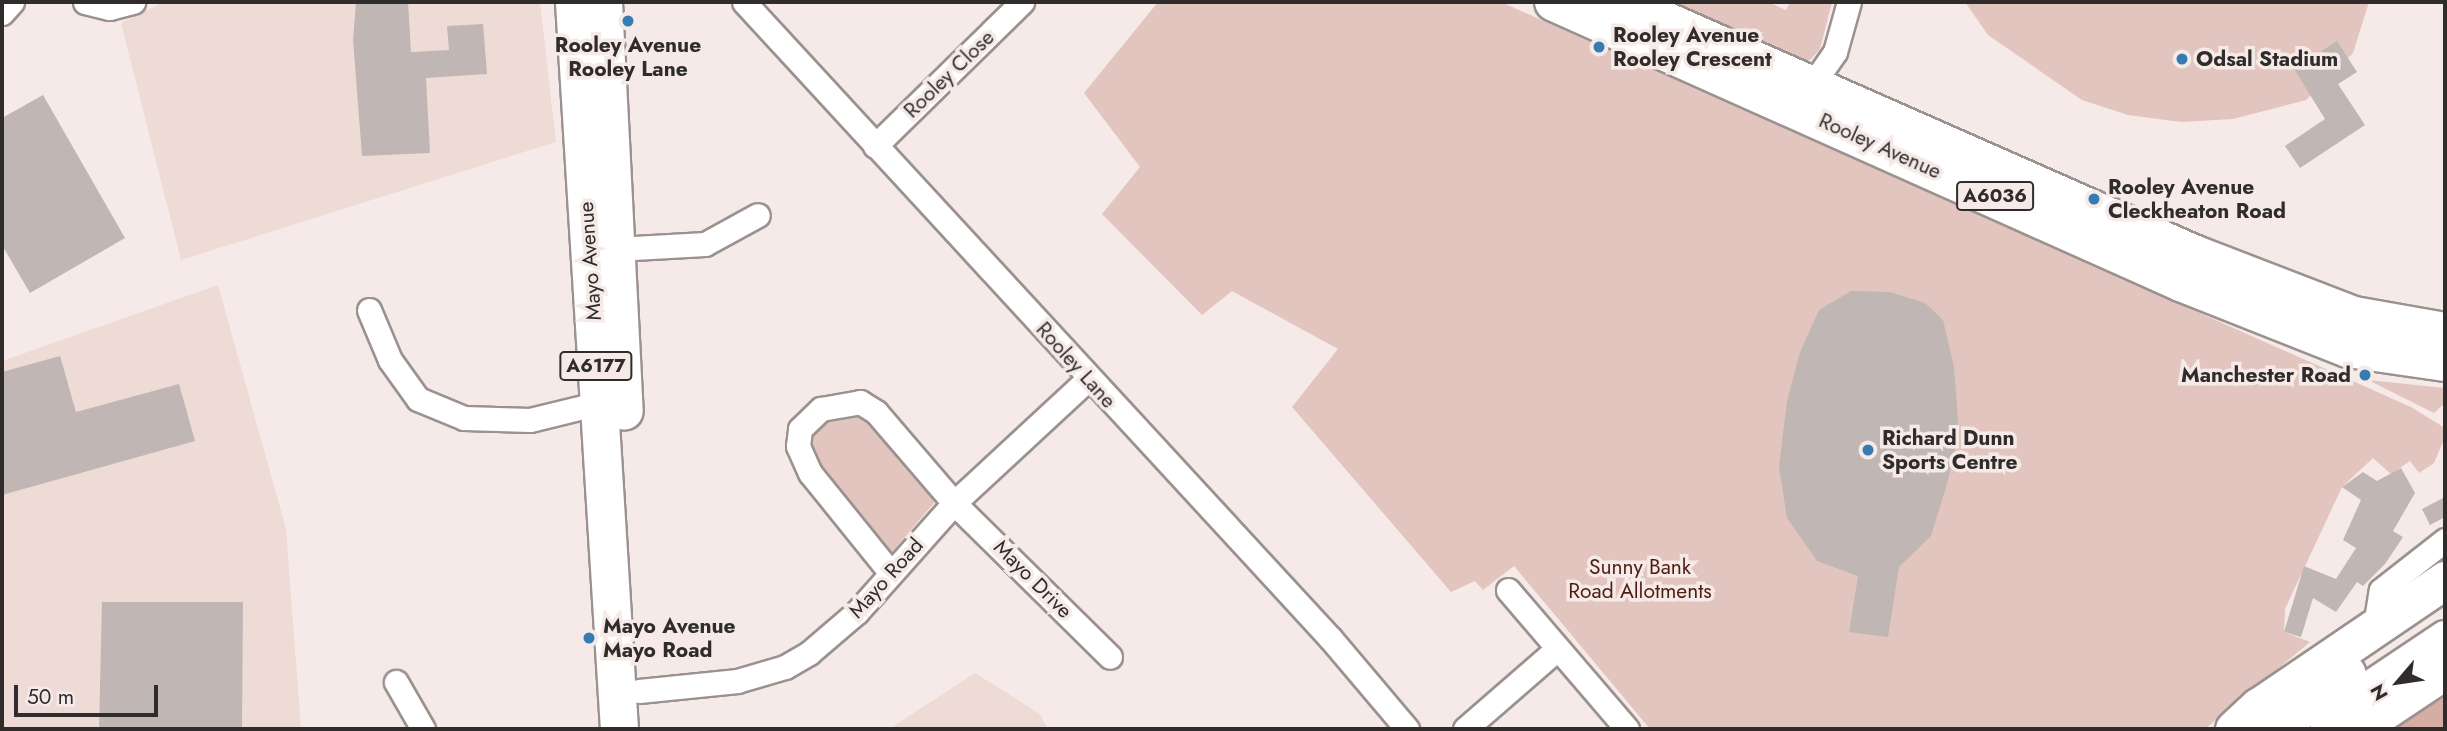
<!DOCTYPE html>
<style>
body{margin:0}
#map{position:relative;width:2447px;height:731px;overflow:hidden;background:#f5eae8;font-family:Jost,sans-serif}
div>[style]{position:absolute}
.built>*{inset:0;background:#eedbd6}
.green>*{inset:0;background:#e2c5be}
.forest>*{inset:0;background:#d6ada3}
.building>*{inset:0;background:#c0b6b4}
.roads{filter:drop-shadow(2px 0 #9b928f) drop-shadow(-2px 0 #9b928f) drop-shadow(0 2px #9b928f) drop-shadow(0 -2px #9b928f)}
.minor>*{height:23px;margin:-11.5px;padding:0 11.5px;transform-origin:11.5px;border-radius:11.5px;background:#fff}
.primary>*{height:37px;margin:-18.5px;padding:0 18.5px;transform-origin:18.5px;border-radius:18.5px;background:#fff}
.trunk>*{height:38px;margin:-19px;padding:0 19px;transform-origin:19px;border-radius:19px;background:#fff}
.dots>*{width:19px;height:19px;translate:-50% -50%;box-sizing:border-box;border:4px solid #f5eae8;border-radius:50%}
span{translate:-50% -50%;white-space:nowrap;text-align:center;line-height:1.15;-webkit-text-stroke:7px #f5eae8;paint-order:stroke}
.shield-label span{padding:2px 5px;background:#f5eae8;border:2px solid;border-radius:5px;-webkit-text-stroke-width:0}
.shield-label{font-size:19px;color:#2f2c2b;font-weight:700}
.poi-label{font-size:21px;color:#2f2c2b;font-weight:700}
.left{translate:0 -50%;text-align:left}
.right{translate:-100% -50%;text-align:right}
.street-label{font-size:21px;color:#2f2c2b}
.park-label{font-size:21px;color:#4f1c10}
.frame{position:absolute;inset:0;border:4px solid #2f2c2b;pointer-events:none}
.north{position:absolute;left:2363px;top:647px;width:70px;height:70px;-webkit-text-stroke:5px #f5eae8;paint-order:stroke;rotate:241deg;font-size:19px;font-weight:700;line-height:28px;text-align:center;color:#2f2c2b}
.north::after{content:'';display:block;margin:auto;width:24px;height:32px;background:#2f2c2b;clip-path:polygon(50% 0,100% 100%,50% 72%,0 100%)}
.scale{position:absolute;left:14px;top:685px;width:144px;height:32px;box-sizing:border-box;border:4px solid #2f2c2b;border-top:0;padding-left:9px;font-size:21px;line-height:24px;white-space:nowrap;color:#2f2c2b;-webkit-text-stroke:5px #f5eae8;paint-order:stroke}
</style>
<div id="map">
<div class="built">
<div style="clip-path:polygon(164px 2px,540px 2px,556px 142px,181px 260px,121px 23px)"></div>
<div style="clip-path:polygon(218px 285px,286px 529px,301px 729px,2px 729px,2px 361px)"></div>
<div style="clip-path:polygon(975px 673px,1040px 714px,1048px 729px,889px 729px)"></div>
</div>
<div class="green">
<div style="clip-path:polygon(1158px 2px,1501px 2px,2411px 407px,2445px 428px,2445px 437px,2434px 463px,2419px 473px,2410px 461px,2391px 474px,2373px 458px,2342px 487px,2285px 609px,2284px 632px,2310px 642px,2205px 729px,1650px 729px,1514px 566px,1483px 590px,1475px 581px,1451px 592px,1292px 407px,1338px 349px,1232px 291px,1202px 315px,1102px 214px,1140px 167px,1084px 93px)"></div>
<div style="clip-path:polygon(1667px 2px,1768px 2px,1786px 10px,1790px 2px,1832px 2px,1820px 49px,1810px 60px,1802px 61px)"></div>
<div style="clip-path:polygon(1965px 2px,2369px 2px,2353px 53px,2306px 100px,2233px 119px,2181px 122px,2128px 115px,2082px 100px,1988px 35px)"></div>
<div style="clip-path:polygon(2368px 380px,2445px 388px,2445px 403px,2434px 413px)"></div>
<div style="clip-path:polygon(839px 412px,865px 414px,932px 496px,934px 503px,892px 552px,885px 551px,809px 458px,813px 426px)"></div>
</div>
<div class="forest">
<div style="clip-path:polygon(2445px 697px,2445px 729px,2388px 729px,2404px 720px)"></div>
</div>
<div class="building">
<div style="clip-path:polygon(356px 2px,408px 2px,411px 52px,449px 50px,447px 26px,483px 24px,487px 74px,426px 78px,430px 153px,362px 156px,353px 40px)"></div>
<div style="clip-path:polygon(2337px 41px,2357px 72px,2338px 84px,2365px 125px,2300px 168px,2285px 146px,2325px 119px,2294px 69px)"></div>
<div style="clip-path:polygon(43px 95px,125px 238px,30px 293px,2px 245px,2px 118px)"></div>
<div style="clip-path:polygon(1851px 291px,1890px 292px,1925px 303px,1943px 320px,1954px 367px,1959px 433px,1947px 484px,1931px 536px,1899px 567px,1888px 637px,1849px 632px,1858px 576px,1817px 561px,1787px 518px,1779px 467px,1787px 401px,1800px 352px,1819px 310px)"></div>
<div style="clip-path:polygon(60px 356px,76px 412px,179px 384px,195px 441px,2px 495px,2px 372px)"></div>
<div style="clip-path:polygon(2401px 468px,2415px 493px,2393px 531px,2403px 537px,2385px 564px,2363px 586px,2357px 582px,2336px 612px,2313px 598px,2301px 637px,2284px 632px,2304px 566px,2336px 579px,2356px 548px,2343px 540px,2361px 500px,2342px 487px,2363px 472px,2377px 481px)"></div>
<div style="clip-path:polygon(2445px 497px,2445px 517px,2430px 525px,2422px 509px)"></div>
<div style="clip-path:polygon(102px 602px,243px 602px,242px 729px,99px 729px)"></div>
</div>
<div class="roads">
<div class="minor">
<div style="left:85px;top:2px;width:25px;rotate:14deg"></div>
<div style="left:109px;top:8px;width:25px;rotate:-14deg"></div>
<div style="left:744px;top:2px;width:866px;rotate:47.34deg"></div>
<div style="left:1331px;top:639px;width:118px;rotate:49.8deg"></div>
<div style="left:2px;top:13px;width:15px;rotate:-48deg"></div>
<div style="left:1812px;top:85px;width:40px;rotate:-55.1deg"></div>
<div style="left:1835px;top:52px;width:52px;rotate:-74.4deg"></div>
<div style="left:875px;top:146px;width:206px;rotate:-44.4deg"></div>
<div style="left:616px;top:249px;width:89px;rotate:-3.2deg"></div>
<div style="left:705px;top:244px;width:60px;rotate:-28.7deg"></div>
<div style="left:369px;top:310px;width:54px;rotate:67.2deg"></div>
<div style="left:390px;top:360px;width:48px;rotate:54.3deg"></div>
<div style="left:418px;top:399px;width:50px;rotate:22.4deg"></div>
<div style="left:464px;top:418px;width:66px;rotate:1.7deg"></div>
<div style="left:530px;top:420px;width:71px;rotate:-13.8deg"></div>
<div style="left:890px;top:572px;width:127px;rotate:-128.9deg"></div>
<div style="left:810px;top:473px;width:30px;rotate:-114deg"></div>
<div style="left:798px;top:446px;width:17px;rotate:-83deg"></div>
<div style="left:800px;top:429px;width:29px;rotate:-44deg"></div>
<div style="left:821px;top:409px;width:40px;rotate:-10deg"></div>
<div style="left:860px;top:402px;width:19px;rotate:32deg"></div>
<div style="left:876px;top:412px;width:120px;rotate:49.4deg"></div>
<div style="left:954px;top:503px;width:219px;rotate:44.6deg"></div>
<div style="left:1508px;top:590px;width:183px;rotate:49.4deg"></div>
<div style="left:2375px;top:626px;width:36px;rotate:-81deg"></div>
<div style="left:2381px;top:590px;width:81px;rotate:-38deg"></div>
<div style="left:396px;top:682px;width:54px;rotate:60.1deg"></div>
<div style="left:639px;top:691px;width:99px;rotate:-5.8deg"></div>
<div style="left:737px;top:681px;width:50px;rotate:-16.3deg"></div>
<div style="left:785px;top:667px;width:28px;rotate:-30deg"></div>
<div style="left:809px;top:653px;width:63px;rotate:-40.5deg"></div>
<div style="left:857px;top:612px;width:146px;rotate:-48.3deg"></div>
<div style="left:954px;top:503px;width:183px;rotate:-42.8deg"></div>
<div style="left:1465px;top:729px;width:122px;rotate:-41deg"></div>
</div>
<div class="primary">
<div style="left:574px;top:2px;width:728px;rotate:86.46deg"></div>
<div style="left:603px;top:2px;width:409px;rotate:87.1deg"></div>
<div style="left:2327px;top:718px;width:142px;rotate:-33.8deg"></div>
<div style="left:2234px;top:729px;width:33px;rotate:-43deg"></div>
<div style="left:2258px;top:707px;width:226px;rotate:-34.2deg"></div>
<div style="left:2276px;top:729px;width:90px;rotate:-38.3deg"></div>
<div style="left:2357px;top:729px;width:106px;rotate:-33.8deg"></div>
</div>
<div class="trunk">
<div style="left:1554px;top:2px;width:687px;rotate:24.06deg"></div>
<div style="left:2181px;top:282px;width:180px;rotate:21.6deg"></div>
<div style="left:2348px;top:348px;width:98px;rotate:8.2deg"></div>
<div style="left:1622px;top:2px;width:624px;rotate:23.81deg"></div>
<div style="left:2193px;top:254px;width:173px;rotate:21.1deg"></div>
<div style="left:2354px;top:316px;width:92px;rotate:10deg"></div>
</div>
</div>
<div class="dots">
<div style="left:628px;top:21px;background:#367cb1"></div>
<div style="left:1599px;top:47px;background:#367cb1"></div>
<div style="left:2182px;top:59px;background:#367cb1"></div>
<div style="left:2094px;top:199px;background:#367cb1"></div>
<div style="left:2365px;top:375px;background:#367cb1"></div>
<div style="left:1868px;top:450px;background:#367cb1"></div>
<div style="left:589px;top:638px;background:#367cb1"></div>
</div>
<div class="shield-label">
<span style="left:1995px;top:196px">A6036</span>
<span style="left:596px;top:366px">A6177</span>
</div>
<div class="poi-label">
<span class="left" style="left:1613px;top:47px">Rooley Avenue<br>Rooley Crescent</span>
<span style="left:628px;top:57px">Rooley Avenue<br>Rooley Lane</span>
<span class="left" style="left:2196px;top:59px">Odsal Stadium</span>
<span class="left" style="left:2108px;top:199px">Rooley Avenue<br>Cleckheaton Road</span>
<span class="right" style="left:2351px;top:375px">Manchester Road</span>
<span class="left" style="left:1882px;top:450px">Richard Dunn<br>Sports Centre</span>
<span class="left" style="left:603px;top:638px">Mayo Avenue<br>Mayo Road</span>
</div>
<div class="street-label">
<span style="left:949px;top:74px;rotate:-44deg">Rooley Close</span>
<span style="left:1880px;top:146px;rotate:24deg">Rooley Avenue</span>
<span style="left:590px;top:261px;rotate:-94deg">Mayo Avenue</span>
<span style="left:1076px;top:365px;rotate:48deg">Rooley Lane</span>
<span style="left:886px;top:578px;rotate:-48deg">Mayo Road</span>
<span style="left:1033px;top:579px;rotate:45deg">Mayo Drive</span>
</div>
<div class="park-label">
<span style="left:1640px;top:579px">Sunny Bank<br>Road Allotments</span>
</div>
<div class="frame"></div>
<div class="north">N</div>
<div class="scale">50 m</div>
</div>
